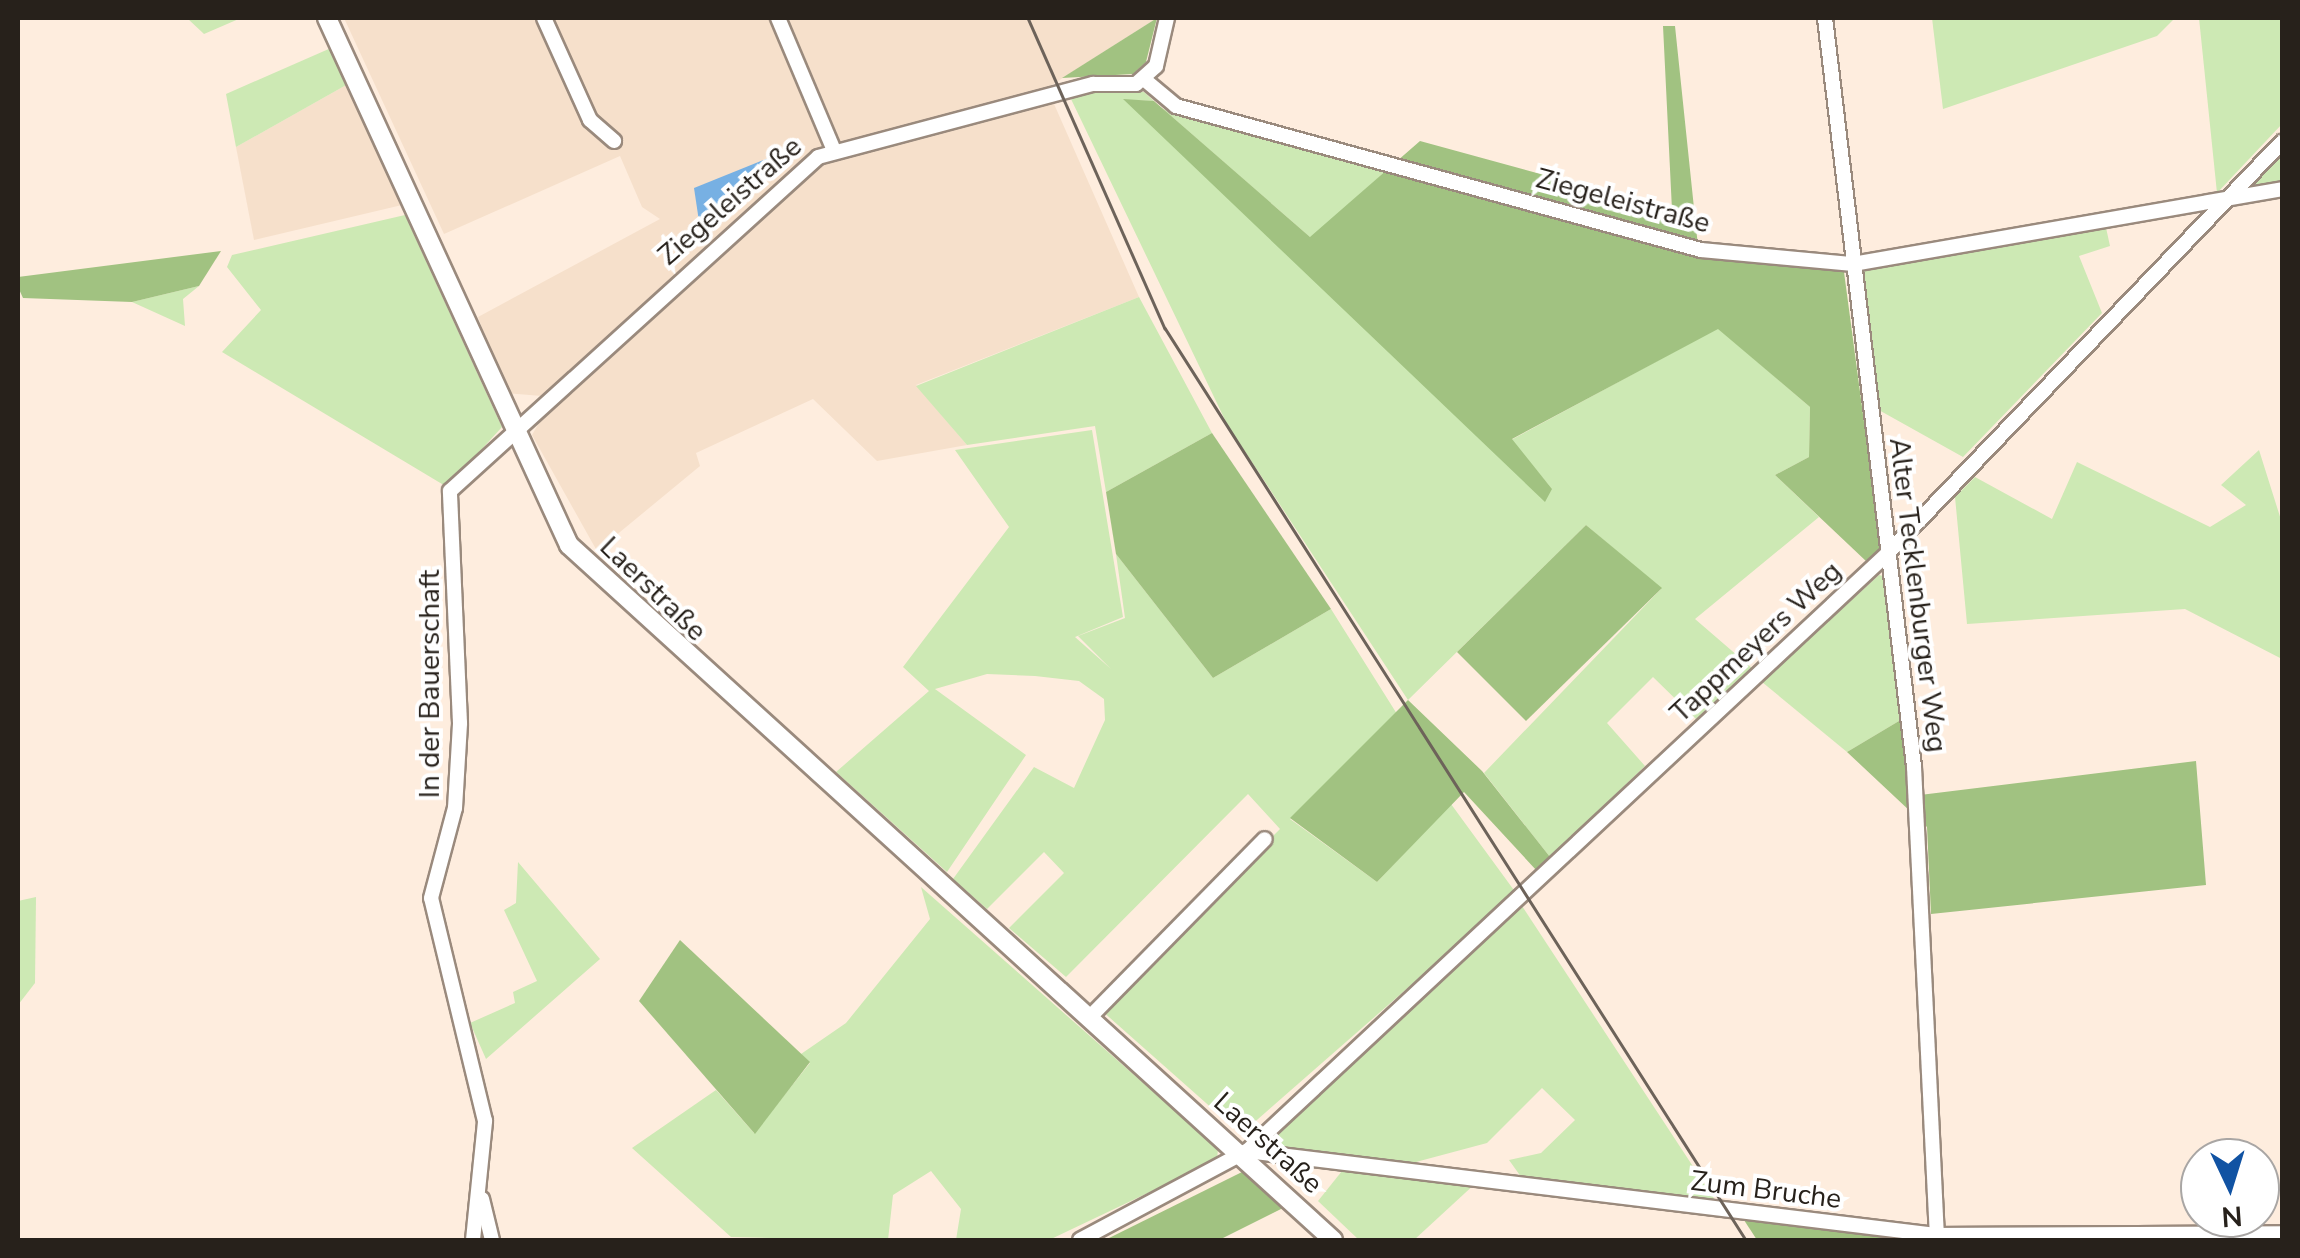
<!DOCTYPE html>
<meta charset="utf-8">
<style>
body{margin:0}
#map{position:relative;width:2300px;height:1258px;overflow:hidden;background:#feedde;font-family:"Nunito Sans",sans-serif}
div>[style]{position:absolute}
.built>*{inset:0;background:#f6e0cb}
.green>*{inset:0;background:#cde9b4}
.forest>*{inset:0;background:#a1c281}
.water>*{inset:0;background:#77b0e3}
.roads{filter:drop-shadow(2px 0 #9a8a7d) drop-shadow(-2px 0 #9a8a7d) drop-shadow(0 2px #9a8a7d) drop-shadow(0 -2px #9a8a7d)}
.minor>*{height:14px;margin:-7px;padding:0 7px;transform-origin:7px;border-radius:7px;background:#fff}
.major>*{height:18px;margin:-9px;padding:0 9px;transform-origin:9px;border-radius:9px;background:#fff}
.rail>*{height:2.5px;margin:-1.25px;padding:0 1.25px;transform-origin:1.25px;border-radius:1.25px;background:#6d635a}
span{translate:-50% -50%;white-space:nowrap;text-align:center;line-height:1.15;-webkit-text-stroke:8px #fff;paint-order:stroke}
.street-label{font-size:28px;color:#27211b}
.frame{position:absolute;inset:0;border:20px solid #27211b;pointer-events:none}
.north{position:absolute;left:2180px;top:1138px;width:100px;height:100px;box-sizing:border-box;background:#fff;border:2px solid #a9a6a4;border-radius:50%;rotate:176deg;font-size:28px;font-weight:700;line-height:40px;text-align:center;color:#27211b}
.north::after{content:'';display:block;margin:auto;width:35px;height:45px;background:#1153a3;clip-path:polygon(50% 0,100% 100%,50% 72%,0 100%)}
</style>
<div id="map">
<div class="built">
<div style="clip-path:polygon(344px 18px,1157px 18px,1047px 88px,1139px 297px,916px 385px,967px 445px,877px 461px,813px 399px,696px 453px,700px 466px,597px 551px,532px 435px,547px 409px,542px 396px,506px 393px,478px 317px,660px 219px,642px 207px,620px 156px,444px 234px)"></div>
<div style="clip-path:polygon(348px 84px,402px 205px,254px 240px,236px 147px)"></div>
</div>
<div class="green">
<div style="clip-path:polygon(187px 18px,241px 18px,204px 34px)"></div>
<div style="clip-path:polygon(1932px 18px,2175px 18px,2157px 36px,1943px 109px)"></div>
<div style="clip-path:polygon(2199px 18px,2282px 18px,2282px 124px,2217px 193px)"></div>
<div style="clip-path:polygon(331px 48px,348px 84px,236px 147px,226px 94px)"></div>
<div style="clip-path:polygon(1102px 88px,1144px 92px,1154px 101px,1125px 100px,1552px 489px,1511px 440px,1718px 328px,1810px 407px,1809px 457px,1775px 475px,1819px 517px,1695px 619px,1753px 669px,1696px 719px,1653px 677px,1607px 723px,1645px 766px,1550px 857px,1484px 773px,1661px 589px,1586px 525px,1408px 700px,1227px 424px,1071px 99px)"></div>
<div style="clip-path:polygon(1163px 109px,1388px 169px,1311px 238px)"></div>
<div style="clip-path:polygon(2282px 152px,2282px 180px,2248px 188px)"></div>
<div style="clip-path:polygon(405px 215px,502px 427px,447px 487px,222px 352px,261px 310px,227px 267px,232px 255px)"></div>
<div style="clip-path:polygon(2105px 223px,2110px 246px,2079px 256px,2102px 313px,1963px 457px,1877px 409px,1858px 267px)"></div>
<div style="clip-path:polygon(199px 286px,183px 299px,185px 326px,132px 302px)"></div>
<div style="clip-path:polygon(1139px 297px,1212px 433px,1106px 492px,1095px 426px,967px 445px,916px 386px)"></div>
<div style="clip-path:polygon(1092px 430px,1123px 617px,1075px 637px,1111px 669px,1078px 636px,1125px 618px,1116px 554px,1213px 678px,1331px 609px,1397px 714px,1290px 819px,1377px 882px,1451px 804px,1516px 893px,1241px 1134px,1101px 1010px,1280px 829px,1248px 794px,1066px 977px,1009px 928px,1064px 873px,1044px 852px,987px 909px,953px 879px,1034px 767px,1074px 788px,1105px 720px,1104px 699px,1079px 681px,1035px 676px,987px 674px,935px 689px,1026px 755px,947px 872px,836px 772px,929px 691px,903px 667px,1009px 527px,955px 450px)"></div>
<div style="clip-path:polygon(2259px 450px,2282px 523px,2282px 659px,2185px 609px,1967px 624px,1955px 497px,1975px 477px,2052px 519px,2077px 462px,2210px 527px,2246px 505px,2221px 485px)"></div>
<div style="clip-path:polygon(1879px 575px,1887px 577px,1904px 718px,1847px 752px,1762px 682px)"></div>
<div style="clip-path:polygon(518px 862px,600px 959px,486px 1059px,470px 1023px,515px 1003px,513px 992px,537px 981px,504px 910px,516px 903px)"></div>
<div style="clip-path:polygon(921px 887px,1218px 1149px,1217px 1160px,1049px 1240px,956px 1240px,961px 1209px,931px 1171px,893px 1195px,888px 1240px,846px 1240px,731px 1237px,632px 1148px,716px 1090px,754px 1133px,810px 1063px,801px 1054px,846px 1023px,930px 919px)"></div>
<div style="clip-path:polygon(36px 897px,35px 983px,18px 1005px,18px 901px)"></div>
<div style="clip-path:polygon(1522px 906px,1717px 1203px,1524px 1181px,1509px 1160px,1541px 1153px,1575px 1120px,1542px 1088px,1487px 1143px,1401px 1166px,1265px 1146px)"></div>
<div style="clip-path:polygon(1346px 1166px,1477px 1182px,1414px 1240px,1359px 1240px,1318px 1201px)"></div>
</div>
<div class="forest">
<div style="clip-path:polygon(1157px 18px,1146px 62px,1133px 74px,1062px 78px)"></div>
<div style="clip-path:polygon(1663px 26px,1675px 26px,1699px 256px,1844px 272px,1881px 549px,1867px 562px,1775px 475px,1809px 457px,1810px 407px,1718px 329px,1512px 439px,1552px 489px,1545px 502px,1123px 99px,1154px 101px,1310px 237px,1420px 141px,1672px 210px)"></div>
<div style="clip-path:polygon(221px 251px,199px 286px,132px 302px,23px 298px,18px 287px,18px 277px)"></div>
<div style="clip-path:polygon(1212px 433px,1331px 609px,1213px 678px,1116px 554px,1106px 492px)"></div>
<div style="clip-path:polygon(1586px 525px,1662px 588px,1526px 721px,1457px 652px)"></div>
<div style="clip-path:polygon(1408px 700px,1482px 771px,1550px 857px,1537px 871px,1464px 792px,1377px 882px,1290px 818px)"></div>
<div style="clip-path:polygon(1904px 718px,1920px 795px,2196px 761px,2206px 885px,1931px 914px,1927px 827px,1847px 752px)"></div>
<div style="clip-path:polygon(680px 940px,810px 1062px,755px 1134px,639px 1001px)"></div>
<div style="clip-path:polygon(1242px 1172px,1283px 1208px,1219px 1240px,1105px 1240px)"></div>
<div style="clip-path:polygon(1742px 1217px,1932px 1240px,1757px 1240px)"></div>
</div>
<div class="water">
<div style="clip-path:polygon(781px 153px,747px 197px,700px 228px,694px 188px)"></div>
</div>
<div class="roads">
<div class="minor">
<div style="left:544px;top:18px;width:112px;rotate:65.7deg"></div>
<div style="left:590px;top:120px;width:32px;rotate:41deg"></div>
<div style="left:778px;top:18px;width:141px;rotate:67.1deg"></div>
<div style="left:1825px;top:18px;width:754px;rotate:83.22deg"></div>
<div style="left:1914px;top:767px;width:474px;rotate:87.2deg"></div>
<div style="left:1145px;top:80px;width:40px;rotate:40deg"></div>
<div style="left:1176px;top:106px;width:544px;rotate:15.34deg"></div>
<div style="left:1701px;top:250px;width:153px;rotate:5.3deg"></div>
<div style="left:1853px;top:264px;width:436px;rotate:-9.9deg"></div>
<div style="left:1088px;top:1019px;width:252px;rotate:-45.5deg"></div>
<div style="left:1247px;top:1151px;width:694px;rotate:6.95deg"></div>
<div style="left:1936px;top:1235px;width:346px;rotate:-0.3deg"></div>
<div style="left:482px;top:1199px;width:42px;rotate:76.3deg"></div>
<div style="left:473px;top:1240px;width:120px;rotate:-84.2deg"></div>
<div style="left:485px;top:1121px;width:229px;rotate:-103.6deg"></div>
<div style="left:431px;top:898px;width:93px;rotate:-75.1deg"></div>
<div style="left:455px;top:808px;width:85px;rotate:-86.6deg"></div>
<div style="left:460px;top:723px;width:232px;rotate:-92.5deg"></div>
<div style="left:450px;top:491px;width:497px;rotate:-42.2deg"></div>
<div style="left:818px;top:157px;width:285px;rotate:-14.9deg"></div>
<div style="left:1093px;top:84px;width:43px"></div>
<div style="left:1136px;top:84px;width:27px;rotate:-42deg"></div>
<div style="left:1156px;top:66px;width:49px;rotate:-77.1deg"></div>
<div style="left:1080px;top:1240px;width:189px;rotate:-28.1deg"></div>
<div style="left:1247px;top:1151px;width:875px;rotate:-43.01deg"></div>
<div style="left:1887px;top:554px;width:571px;rotate:-46.21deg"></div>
</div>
<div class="major">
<div style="left:327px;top:18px;width:580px;rotate:65.34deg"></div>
<div style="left:569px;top:545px;width:1033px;rotate:42.29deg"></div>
</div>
</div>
<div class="rail">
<div style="left:1028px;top:18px;width:339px;rotate:66.2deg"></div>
<div style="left:1165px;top:328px;width:1081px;rotate:57.5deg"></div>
</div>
<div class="street-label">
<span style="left:730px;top:201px;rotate:-41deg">Ziegeleistraße</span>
<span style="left:1623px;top:201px;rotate:15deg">Ziegeleistraße</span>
<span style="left:653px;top:589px;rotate:44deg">Laerstraße</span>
<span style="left:1918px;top:595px;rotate:83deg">Alter Tecklenburger Weg</span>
<span style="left:1756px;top:642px;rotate:-43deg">Tappmeyers Weg</span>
<span style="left:430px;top:684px;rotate:-90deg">In der Bauerschaft</span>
<span style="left:1268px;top:1143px;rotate:42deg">Laerstraße</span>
<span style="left:1766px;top:1190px;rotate:7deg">Zum Bruche</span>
</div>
<div class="frame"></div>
<div class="north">N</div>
</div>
